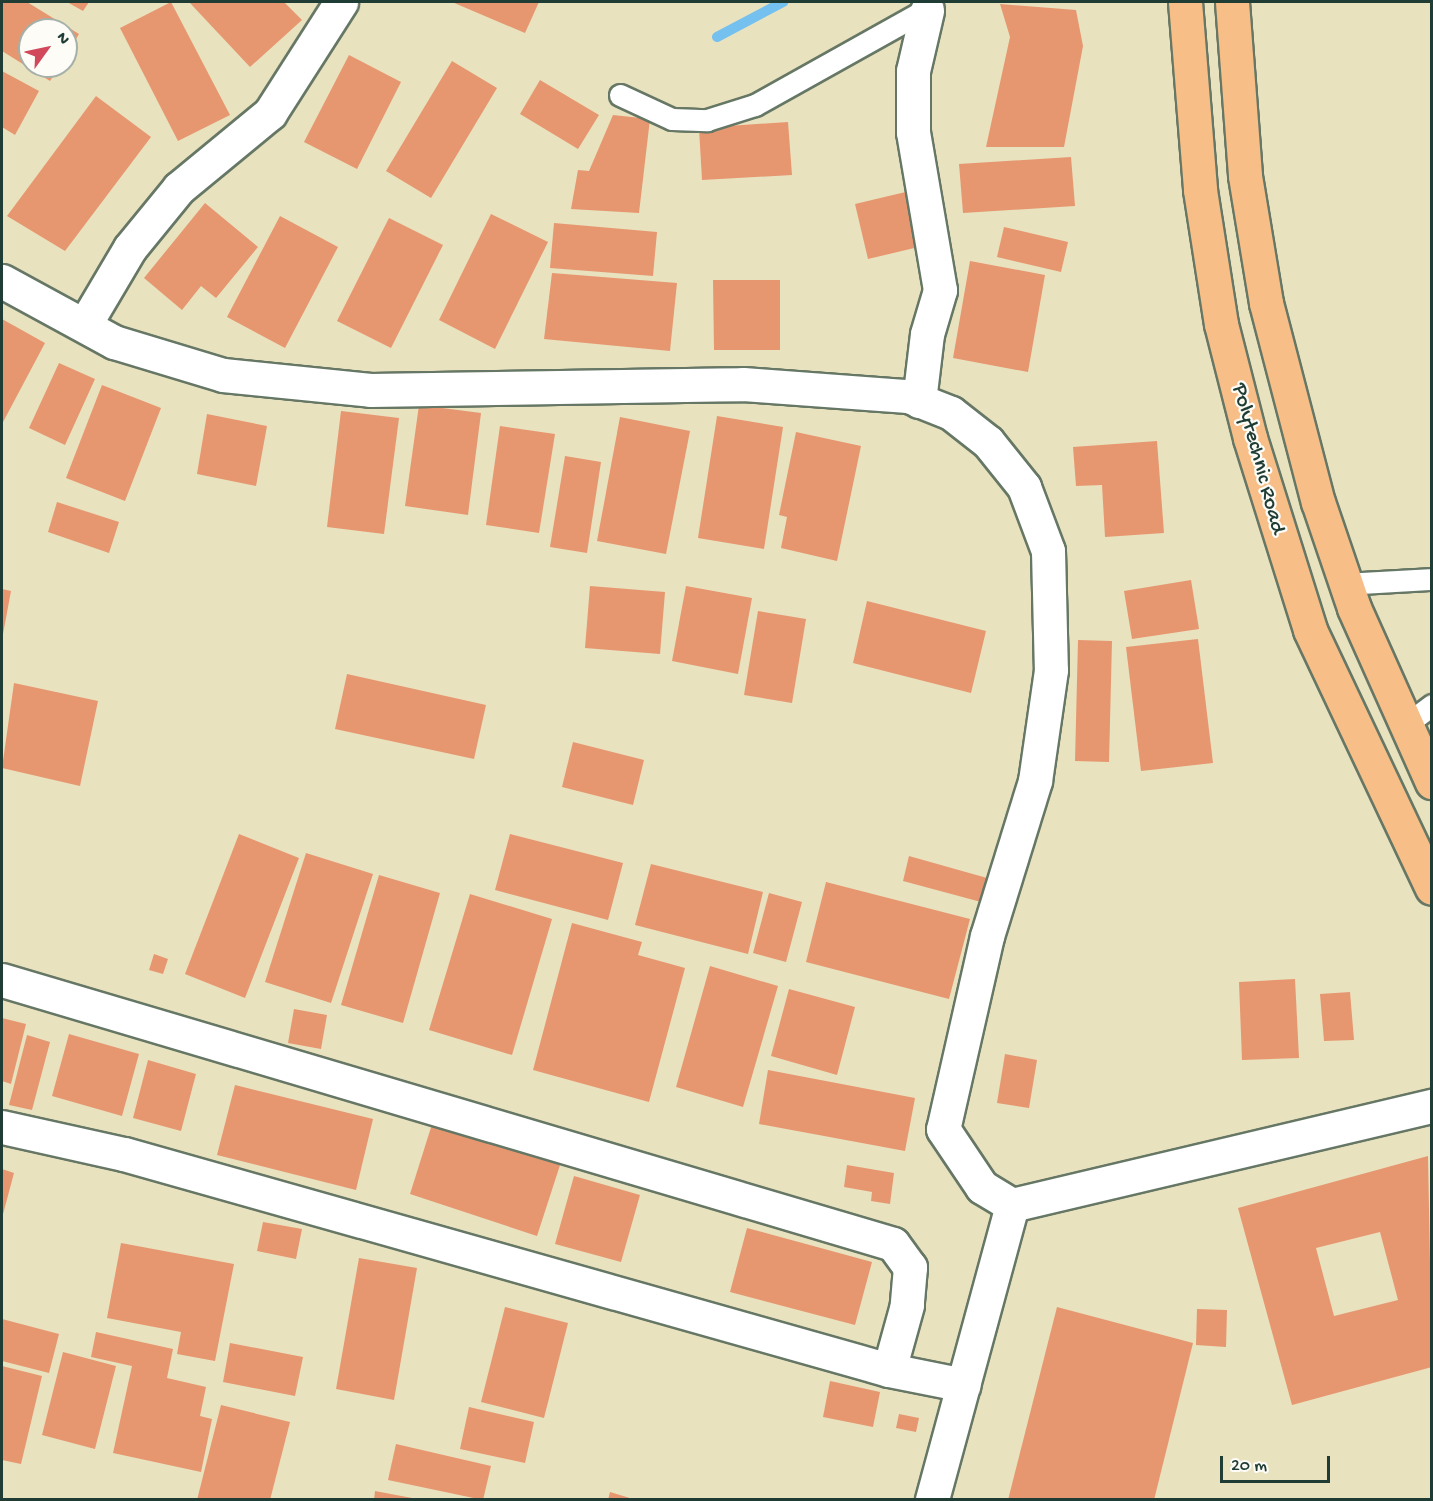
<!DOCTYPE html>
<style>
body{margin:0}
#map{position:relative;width:1433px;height:1501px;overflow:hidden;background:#e9e2bf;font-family:"Gochi Hand",sans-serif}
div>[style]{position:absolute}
.stream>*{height:10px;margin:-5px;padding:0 5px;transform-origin:5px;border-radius:5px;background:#74c0ee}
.building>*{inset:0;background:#e69770}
.roads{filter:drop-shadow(2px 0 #667765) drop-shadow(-2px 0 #667765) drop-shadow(0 2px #667765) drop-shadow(0 -2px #667765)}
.service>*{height:21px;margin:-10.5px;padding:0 10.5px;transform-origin:10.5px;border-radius:10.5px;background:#fff}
.minor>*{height:33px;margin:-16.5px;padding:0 16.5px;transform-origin:16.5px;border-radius:16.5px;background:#fff}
.primary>*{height:33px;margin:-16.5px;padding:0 16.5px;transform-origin:16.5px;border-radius:16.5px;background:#f7be87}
span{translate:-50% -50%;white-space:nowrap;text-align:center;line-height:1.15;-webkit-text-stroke:4.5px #fdfcf7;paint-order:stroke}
.street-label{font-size:22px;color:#1f3d34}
.frame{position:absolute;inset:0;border:3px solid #1f3d34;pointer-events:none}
.north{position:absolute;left:18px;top:18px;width:60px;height:60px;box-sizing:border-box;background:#fdfcf7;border:2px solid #a4b0a9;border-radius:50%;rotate:57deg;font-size:16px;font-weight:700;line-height:24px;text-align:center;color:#1f3d34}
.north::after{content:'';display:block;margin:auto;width:21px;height:27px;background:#d1495b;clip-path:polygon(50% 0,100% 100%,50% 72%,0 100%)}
.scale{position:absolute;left:1220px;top:1456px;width:110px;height:27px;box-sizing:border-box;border:3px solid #1f3d34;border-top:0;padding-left:8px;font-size:18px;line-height:21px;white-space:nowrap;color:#1f3d34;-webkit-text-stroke:4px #fdfcf7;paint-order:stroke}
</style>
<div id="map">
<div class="stream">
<div style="left:717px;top:37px;width:75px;rotate:-27.9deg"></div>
</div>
<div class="building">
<div style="clip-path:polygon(2px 2px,27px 2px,79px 34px,66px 56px,66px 30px,30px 30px,30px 66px,60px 66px,50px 81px,2px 51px)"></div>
<div style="clip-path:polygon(67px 2px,89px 2px,83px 11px)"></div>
<div style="clip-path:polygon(171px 2px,230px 115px,178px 141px,120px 28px)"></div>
<div style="clip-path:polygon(189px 2px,284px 2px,302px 20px,250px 67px)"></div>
<div style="clip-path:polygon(452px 2px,539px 2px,525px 33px)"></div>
<div style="clip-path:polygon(1000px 4px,1076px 10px,1083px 46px,1064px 147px,986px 147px,1010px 37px)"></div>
<div style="clip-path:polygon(349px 55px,401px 82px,357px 169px,304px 142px)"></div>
<div style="clip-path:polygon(452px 61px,497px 88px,431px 198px,386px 171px)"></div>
<div style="clip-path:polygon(2px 71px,39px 91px,15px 135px,2px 127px)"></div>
<div style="clip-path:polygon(540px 80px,599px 115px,578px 149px,520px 114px)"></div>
<div style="clip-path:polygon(96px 96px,151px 137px,65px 251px,7px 216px)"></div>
<div style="clip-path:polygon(613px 115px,650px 119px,639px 213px,571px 209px,578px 170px,589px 171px)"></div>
<div style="clip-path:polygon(788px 122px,792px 175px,702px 180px,699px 128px)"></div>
<div style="clip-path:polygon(1071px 157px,1075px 206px,963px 213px,959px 164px)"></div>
<div style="clip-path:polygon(914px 190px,927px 245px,868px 259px,855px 204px)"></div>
<div style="clip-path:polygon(205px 203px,258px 247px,216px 298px,201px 286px,182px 310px,144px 278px)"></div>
<div style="clip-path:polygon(491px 214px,548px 242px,495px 349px,439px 320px)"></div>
<div style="clip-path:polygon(280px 216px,338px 247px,285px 348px,227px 317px)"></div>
<div style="clip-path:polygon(389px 218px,443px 245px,391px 348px,337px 321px)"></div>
<div style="clip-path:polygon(554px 223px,657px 232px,653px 276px,550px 268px)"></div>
<div style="clip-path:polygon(1004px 227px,1068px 242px,1061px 272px,997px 257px)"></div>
<div style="clip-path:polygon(970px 261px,1045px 275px,1028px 372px,953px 358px)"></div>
<div style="clip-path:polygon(552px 273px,677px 283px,670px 351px,544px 339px)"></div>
<div style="clip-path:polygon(713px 280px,780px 280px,780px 350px,714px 350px)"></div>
<div style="clip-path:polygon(2px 319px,45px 343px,2px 424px)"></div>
<div style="clip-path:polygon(59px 363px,95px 379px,65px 445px,29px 428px)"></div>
<div style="clip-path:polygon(102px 385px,161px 408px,125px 501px,66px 478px)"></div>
<div style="clip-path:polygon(419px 405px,481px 413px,468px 515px,405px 506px)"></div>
<div style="clip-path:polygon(341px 411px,399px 418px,384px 534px,327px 527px)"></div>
<div style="clip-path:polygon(207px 414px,267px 426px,256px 486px,197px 474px)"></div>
<div style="clip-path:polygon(717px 416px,783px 427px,764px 549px,698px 538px)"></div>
<div style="clip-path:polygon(620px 417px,690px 431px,666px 554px,597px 541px)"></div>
<div style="clip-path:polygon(500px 426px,555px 434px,539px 533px,486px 525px)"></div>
<div style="clip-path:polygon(796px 432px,861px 446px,837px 561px,781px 548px,787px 517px,779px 515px)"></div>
<div style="clip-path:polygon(1157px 441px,1164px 533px,1105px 537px,1102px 485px,1076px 486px,1073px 447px)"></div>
<div style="clip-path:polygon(565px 456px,601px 462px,587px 553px,550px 547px)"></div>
<div style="clip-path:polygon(57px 502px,119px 522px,109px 553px,48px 532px)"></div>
<div style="clip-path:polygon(1191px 580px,1199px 629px,1132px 639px,1124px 591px)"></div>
<div style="clip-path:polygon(590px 586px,665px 592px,660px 654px,585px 648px)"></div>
<div style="clip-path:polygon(686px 586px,752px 598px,738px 674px,672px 661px)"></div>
<div style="clip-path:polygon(2px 589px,11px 591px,3px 634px,2px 634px)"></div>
<div style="clip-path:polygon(867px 601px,986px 631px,971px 693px,853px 663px)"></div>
<div style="clip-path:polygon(758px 611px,806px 619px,792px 703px,744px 695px)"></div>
<div style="clip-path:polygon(1198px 639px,1213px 763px,1141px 771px,1126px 647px)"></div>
<div style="clip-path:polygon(1078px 640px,1112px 641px,1109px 762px,1075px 761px)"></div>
<div style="clip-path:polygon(347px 674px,486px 705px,474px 759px,335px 729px)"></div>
<div style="clip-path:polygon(14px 683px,98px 701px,80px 786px,2px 768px)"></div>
<div style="clip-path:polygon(573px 742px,644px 760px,633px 805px,562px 787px)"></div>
<div style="clip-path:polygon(239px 834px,299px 858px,245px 998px,185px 974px)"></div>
<div style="clip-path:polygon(510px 834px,623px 863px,608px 920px,495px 890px)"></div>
<div style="clip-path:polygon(306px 853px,373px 874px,331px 1003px,265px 982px)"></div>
<div style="clip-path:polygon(909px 856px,987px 878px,981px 902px,903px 881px)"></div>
<div style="clip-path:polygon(651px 864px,763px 892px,748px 954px,635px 925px)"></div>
<div style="clip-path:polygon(379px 875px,440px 893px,403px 1023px,341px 1005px)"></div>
<div style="clip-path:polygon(826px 882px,970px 919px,949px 999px,806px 962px)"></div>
<div style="clip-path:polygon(769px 893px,802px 902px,786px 962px,753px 953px)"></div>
<div style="clip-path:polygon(470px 894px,552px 919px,512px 1055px,429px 1030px)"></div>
<div style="clip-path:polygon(572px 923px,642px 942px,638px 955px,685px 968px,649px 1102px,533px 1070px)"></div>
<div style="clip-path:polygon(154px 954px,168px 959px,163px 974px,149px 970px)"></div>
<div style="clip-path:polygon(710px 966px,778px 986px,743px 1107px,676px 1087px)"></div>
<div style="clip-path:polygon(1295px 979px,1299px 1058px,1242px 1060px,1239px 982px)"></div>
<div style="clip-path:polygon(789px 989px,855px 1007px,837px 1075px,771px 1056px)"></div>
<div style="clip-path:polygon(1350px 992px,1354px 1040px,1324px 1041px,1320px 994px)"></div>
<div style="clip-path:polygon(294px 1009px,327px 1015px,321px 1049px,288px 1043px)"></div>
<div style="clip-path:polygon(2px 1018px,26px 1024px,11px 1084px,2px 1081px)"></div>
<div style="clip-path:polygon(69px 1034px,139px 1054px,122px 1116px,52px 1096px)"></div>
<div style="clip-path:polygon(27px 1035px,50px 1042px,32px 1110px,9px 1105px)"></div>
<div style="clip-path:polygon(1005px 1054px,1037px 1060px,1029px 1108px,997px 1103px)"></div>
<div style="clip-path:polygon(148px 1060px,196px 1074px,181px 1131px,133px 1118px)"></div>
<div style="clip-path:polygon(768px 1070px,915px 1098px,905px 1151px,759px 1124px)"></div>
<div style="clip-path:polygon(235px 1085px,373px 1119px,356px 1190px,217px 1155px)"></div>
<div style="clip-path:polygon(433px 1121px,561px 1162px,537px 1236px,410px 1194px)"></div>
<div style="clip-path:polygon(evenodd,1428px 1156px,1432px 1367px,1292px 1405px,1238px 1208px,1428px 1156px,1380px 1232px,1398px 1300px,1334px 1316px,1316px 1248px,1380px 1232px)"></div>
<div style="clip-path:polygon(847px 1165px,894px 1173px,890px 1204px,871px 1201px,872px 1192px,844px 1187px)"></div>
<div style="clip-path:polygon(2px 1169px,14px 1173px,2px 1218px)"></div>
<div style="clip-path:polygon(574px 1176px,640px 1195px,621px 1262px,555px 1244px)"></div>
<div style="clip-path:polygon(263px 1222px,302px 1229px,296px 1259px,257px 1251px)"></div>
<div style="clip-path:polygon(747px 1228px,872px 1262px,855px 1325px,730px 1292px)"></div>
<div style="clip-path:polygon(121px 1243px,234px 1264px,215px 1361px,177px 1354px,181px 1332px,107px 1318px)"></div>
<div style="clip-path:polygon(359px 1258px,417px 1268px,394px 1400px,336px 1389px)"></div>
<div style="clip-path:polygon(505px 1307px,568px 1323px,544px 1418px,481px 1402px)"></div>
<div style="clip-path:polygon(1057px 1307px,1193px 1343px,1154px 1500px,1008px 1500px)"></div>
<div style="clip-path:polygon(1197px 1309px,1227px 1310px,1226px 1347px,1196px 1345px)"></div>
<div style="clip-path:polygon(2px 1319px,59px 1334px,49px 1373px,2px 1361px)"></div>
<div style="clip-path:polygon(96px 1332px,173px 1349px,167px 1378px,206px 1387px,200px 1416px,212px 1419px,201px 1472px,113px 1453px,132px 1366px,91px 1357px)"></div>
<div style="clip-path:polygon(230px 1343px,303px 1357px,295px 1396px,223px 1382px)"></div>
<div style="clip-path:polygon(63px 1352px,116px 1366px,95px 1449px,42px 1435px)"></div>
<div style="clip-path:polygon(2px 1366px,42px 1376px,21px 1464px,2px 1460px)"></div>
<div style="clip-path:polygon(830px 1381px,880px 1392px,873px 1427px,823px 1417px)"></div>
<div style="clip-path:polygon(221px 1405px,290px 1422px,270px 1500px,197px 1500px)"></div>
<div style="clip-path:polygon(469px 1407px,534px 1422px,525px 1463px,460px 1449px)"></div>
<div style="clip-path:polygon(899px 1414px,919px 1418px,916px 1432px,896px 1428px)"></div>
<div style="clip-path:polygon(396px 1444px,491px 1466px,483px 1500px,388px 1480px)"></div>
<div style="clip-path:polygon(375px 1491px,412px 1498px,412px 1500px,374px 1500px)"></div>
<div style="clip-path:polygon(610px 1492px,633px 1499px,633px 1500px,608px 1500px)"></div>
</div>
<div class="roads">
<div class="service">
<div style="left:620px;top:95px;width:57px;rotate:24.8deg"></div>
<div style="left:672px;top:119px;width:35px;rotate:2deg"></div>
<div style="left:707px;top:120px;width:50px;rotate:-17.4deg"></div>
<div style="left:755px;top:105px;width:203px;rotate:-29.2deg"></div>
<div style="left:1345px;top:584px;width:87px;rotate:-3.3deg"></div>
<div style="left:1404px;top:726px;width:35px;rotate:-37deg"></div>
</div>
<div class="minor">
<div style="left:2px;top:281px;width:128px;rotate:28.6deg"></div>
<div style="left:114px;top:342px;width:114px;rotate:16.8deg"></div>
<div style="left:223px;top:375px;width:148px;rotate:5.8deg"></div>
<div style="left:370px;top:390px;width:373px;rotate:-0.9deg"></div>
<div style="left:743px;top:384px;width:165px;rotate:4.2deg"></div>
<div style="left:908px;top:396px;width:46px;rotate:21.6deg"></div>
<div style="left:951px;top:413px;width:47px;rotate:38.1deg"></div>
<div style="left:988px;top:442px;width:58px;rotate:51.3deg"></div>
<div style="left:1024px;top:487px;width:68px;rotate:69.4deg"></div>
<div style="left:1048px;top:551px;width:119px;rotate:88.6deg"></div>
<div style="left:1051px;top:670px;width:112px;rotate:98.2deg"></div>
<div style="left:1035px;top:781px;width:162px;rotate:107.2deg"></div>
<div style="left:987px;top:936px;width:198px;rotate:102.8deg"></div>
<div style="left:943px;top:1129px;width:70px;rotate:56.1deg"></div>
<div style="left:982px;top:1187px;width:35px;rotate:31deg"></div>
<div style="left:1012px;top:1205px;width:306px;rotate:105.2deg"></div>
<div style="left:85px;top:324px;width:88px;rotate:-59.4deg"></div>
<div style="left:130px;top:248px;width:77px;rotate:-50.8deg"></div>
<div style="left:179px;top:188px;width:118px;rotate:-39.5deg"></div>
<div style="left:270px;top:113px;width:132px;rotate:-57.4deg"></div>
<div style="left:919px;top:401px;width:67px;rotate:-83.2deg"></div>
<div style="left:927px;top:334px;width:46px;rotate:-73.5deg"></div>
<div style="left:940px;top:290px;width:160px;rotate:-99.7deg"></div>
<div style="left:913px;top:132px;width:61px;rotate:-90deg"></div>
<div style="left:913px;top:71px;width:62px;rotate:-76.9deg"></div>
<div style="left:2px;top:980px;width:929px;rotate:16.5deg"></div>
<div style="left:893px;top:1244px;width:29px;rotate:54deg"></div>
<div style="left:910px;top:1267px;width:38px;rotate:95deg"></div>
<div style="left:907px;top:1305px;width:67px;rotate:105.5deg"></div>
<div style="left:2px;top:1127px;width:125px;rotate:12.5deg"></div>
<div style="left:124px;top:1154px;width:795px;rotate:15.77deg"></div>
<div style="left:889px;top:1370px;width:76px;rotate:11.3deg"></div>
<div style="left:1012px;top:1205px;width:432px;rotate:-13.3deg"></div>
</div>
<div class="primary">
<div style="left:1185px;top:2px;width:189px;rotate:85.4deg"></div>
<div style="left:1200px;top:190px;width:136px;rotate:81.1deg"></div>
<div style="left:1221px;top:324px;width:118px;rotate:75.7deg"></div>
<div style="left:1250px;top:438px;width:201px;rotate:72.6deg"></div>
<div style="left:1310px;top:630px;width:285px;rotate:64.7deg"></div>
<div style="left:1232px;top:2px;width:174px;rotate:85.7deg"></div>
<div style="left:1245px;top:176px;width:129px;rotate:80.6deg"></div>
<div style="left:1266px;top:303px;width:206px;rotate:75.4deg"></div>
<div style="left:1318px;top:502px;width:112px;rotate:71.2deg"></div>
<div style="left:1354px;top:608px;width:191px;rotate:65.9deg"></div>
</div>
</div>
<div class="street-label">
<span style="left:1257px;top:459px;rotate:75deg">Polytechnic Road</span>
</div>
<div class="frame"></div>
<div class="north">N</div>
<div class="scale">20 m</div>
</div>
